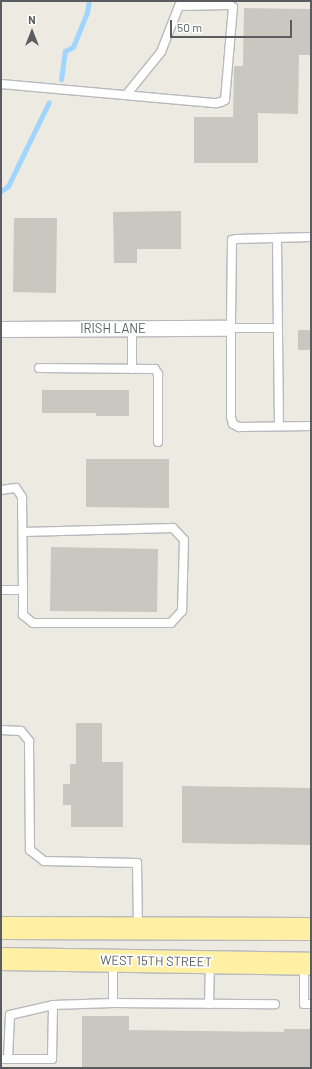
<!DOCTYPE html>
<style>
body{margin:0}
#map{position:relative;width:312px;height:1069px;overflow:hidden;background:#edeae1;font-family:Barlow,sans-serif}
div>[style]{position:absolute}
.stream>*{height:5px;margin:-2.5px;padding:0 2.5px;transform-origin:2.5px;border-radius:2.5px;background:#9fd5ff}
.building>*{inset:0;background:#cac7c0}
.roads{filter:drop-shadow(1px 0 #b6b9be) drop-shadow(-1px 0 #b6b9be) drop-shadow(0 1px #b6b9be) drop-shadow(0 -1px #b6b9be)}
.lane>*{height:8px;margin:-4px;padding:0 4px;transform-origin:4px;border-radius:4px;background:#fff}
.street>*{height:15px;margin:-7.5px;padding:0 7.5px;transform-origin:7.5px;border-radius:7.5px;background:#fff}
.primary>*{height:22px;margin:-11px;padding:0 11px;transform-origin:11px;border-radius:11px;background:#fff0a4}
span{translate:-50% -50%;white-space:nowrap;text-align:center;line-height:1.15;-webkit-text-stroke:3.5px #fff;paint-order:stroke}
.street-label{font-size:13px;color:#595d62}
.frame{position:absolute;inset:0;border:2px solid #595d62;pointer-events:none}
.north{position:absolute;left:12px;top:12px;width:40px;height:40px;-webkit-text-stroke:3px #fff;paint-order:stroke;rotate:0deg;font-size:11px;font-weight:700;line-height:16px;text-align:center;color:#595d62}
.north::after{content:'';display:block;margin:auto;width:14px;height:18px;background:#595d62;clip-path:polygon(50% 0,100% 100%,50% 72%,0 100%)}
.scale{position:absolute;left:170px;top:20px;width:122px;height:18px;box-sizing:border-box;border:2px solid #595d62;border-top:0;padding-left:5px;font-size:12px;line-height:14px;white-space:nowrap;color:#595d62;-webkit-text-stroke:3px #fff;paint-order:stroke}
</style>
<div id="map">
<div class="stream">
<div style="left:61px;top:79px;width:28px;rotate:-82deg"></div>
<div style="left:65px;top:51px;width:9px;rotate:-27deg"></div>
<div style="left:73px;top:47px;width:38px;rotate:-68deg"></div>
<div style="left:87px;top:12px;width:11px;rotate:-80deg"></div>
<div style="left:1px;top:191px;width:9px;rotate:-36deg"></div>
<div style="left:8px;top:186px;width:93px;rotate:-64deg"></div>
</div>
<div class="building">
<div style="clip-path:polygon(244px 8px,311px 9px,311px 55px,299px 55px,298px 114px,258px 113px,258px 163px,194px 163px,194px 117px,233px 117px,234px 66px,243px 66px)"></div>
<div style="clip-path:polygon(181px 211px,181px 249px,137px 249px,137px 263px,114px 263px,113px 212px)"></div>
<div style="clip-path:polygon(14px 218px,57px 218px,56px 293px,13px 292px)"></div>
<div style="clip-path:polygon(298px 330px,311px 330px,311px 350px,298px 350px)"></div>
<div style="clip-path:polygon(42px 390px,129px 390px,129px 416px,96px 416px,96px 413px,42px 413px)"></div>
<div style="clip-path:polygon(86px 459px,169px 459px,169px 508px,86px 507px)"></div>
<div style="clip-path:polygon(51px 547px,158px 549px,157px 612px,50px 611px)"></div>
<div style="clip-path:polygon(76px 723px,102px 723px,102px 762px,123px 762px,123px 827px,71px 827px,71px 805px,63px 805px,63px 784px,70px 784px,70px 764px,76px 764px)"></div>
<div style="clip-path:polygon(182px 786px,311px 788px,311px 845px,182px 843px)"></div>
<div style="clip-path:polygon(82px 1016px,129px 1016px,129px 1030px,284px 1032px,284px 1029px,311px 1029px,311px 1068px,82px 1068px)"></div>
</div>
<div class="roads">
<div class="lane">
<div style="left:1px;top:84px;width:216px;rotate:5.1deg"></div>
<div style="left:216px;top:103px;width:5px;rotate:-11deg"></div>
<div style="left:221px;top:102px;width:4px;rotate:-27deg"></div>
<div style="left:225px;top:100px;width:93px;rotate:-85.1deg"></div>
<div style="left:233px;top:7px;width:4px;rotate:-153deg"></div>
<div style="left:229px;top:5px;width:50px;rotate:178.9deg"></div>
<div style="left:179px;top:6px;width:49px;rotate:111.4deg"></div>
<div style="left:161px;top:52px;width:55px;rotate:129.1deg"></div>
<div style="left:311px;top:237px;width:74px;rotate:178.5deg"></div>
<div style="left:237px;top:239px;width:5px;rotate:169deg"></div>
<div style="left:232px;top:240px;width:88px;rotate:90.7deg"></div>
<div style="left:231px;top:328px;width:89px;rotate:90deg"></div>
<div style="left:231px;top:417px;width:7px;rotate:74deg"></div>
<div style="left:233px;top:424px;width:7px;rotate:27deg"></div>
<div style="left:239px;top:427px;width:72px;rotate:-0.8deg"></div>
<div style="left:277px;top:238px;width:188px;rotate:89.4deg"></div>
<div style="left:132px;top:328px;width:41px;rotate:90deg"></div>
<div style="left:226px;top:328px;width:52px"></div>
<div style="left:39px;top:368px;width:116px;rotate:0.5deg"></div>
<div style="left:155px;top:369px;width:6px;rotate:59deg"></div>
<div style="left:158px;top:374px;width:68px;rotate:90deg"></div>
<div style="left:1px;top:490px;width:15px;rotate:-8deg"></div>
<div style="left:16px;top:488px;width:11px;rotate:56deg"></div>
<div style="left:22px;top:497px;width:93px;rotate:89.4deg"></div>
<div style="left:23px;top:590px;width:22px;rotate:180deg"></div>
<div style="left:23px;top:532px;width:150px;rotate:-1.5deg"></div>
<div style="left:173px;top:528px;width:16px;rotate:47deg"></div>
<div style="left:184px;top:540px;width:71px;rotate:91.6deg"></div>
<div style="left:182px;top:611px;width:16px;rotate:133deg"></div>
<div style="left:171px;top:623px;width:138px;rotate:180deg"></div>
<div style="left:33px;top:623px;width:13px;rotate:-141deg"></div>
<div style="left:23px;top:615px;width:25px;rotate:-90deg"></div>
<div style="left:1px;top:730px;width:20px;rotate:3deg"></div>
<div style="left:21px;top:731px;width:13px;rotate:51deg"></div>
<div style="left:29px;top:741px;width:109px;rotate:89.5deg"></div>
<div style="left:30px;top:850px;width:18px;rotate:38deg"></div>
<div style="left:44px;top:861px;width:93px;rotate:1.2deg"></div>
<div style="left:137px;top:863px;width:65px;rotate:89.1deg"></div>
<div style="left:304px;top:964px;width:40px;rotate:90deg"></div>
<div style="left:304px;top:1004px;width:7px"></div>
<div style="left:113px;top:1003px;width:162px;rotate:0.4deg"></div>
<div style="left:209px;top:1004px;width:41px;rotate:-88.6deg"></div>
<div style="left:1px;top:1059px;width:51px"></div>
<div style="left:52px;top:1059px;width:54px;rotate:-88.9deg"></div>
<div style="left:53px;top:1005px;width:60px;rotate:-1.9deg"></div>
<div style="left:113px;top:1003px;width:41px;rotate:-90deg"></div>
<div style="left:8px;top:1059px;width:44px;rotate:-87.4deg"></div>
<div style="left:10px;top:1015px;width:44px;rotate:-13.1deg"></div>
</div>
<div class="street">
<div style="left:1px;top:329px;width:224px;rotate:-0.3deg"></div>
</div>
<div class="primary">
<div style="left:1px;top:928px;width:310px;rotate:0.2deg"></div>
<div style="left:1px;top:959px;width:310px;rotate:0.9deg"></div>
</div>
</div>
<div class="street-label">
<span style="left:113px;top:328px">IRISH LANE</span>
<span style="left:156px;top:961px;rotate:1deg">WEST 15TH STREET</span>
</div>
<div class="frame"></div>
<div class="north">N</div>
<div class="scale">50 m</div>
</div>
